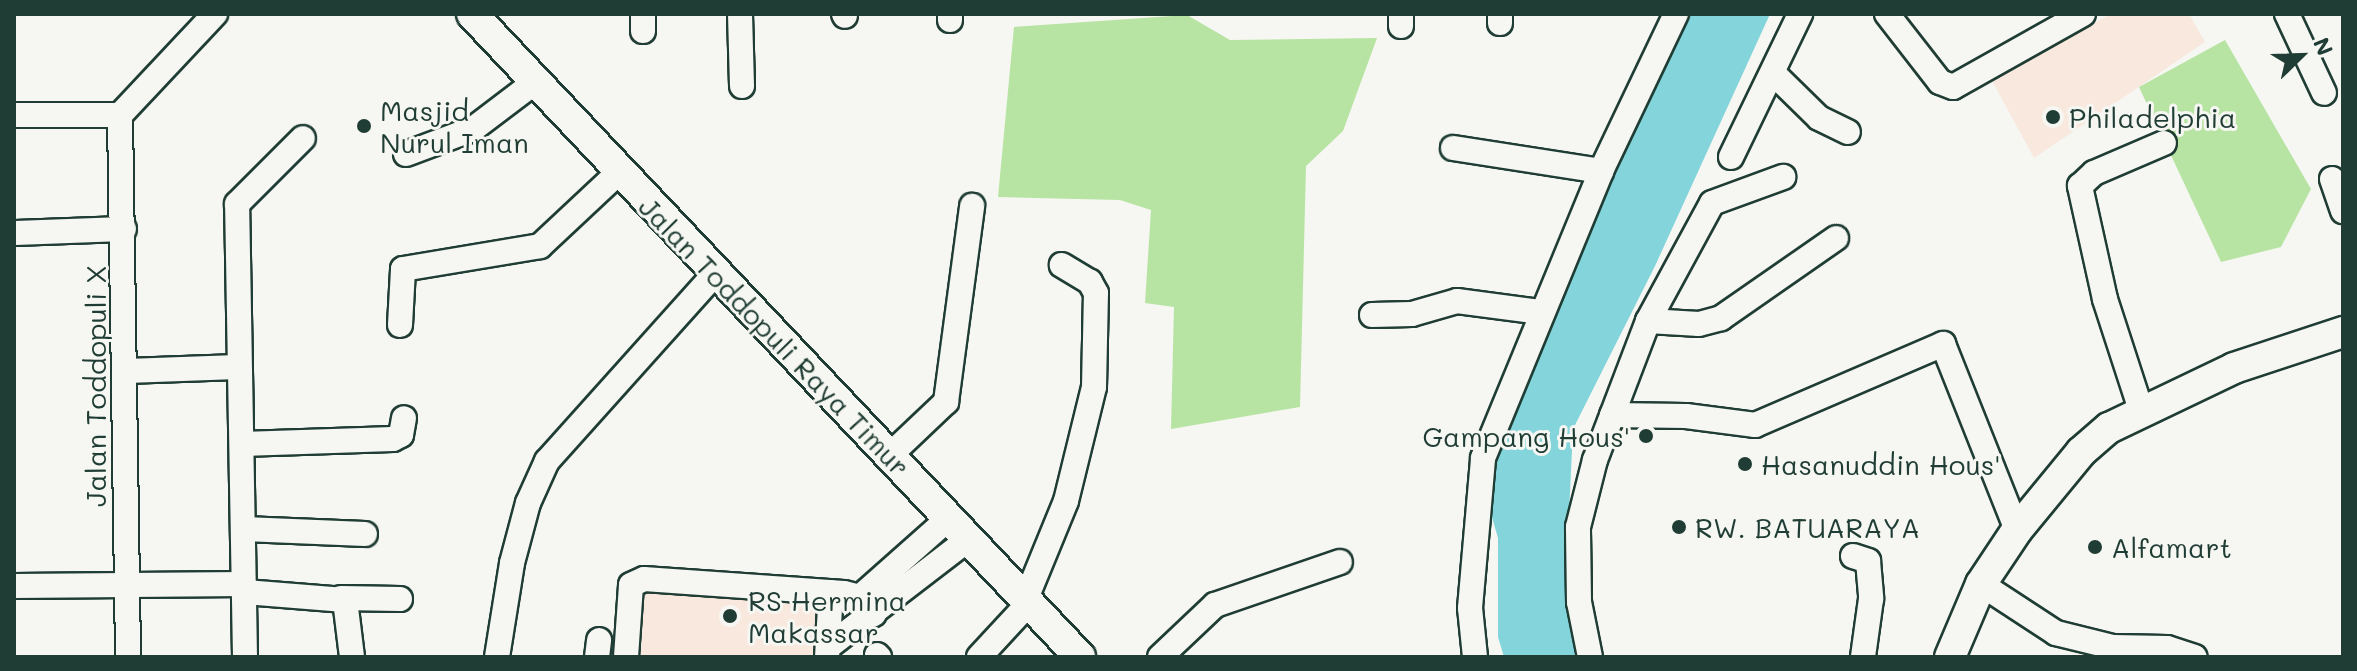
<!DOCTYPE html>
<style>
body{margin:0}
#map{position:relative;width:2357px;height:671px;overflow:hidden;background:#f6f6f2;font-family:Mali,sans-serif}
div>[style]{position:absolute}
.built>*{inset:0;background:#f8e8dd}
.green>*{inset:0;background:#b7e4a2}
.water>*{inset:0;background:#83d4db}
.roads{filter:drop-shadow(2px 0 #1f3d34) drop-shadow(-2px 0 #1f3d34) drop-shadow(0 2px #1f3d34) drop-shadow(0 -2px #1f3d34)}
.minor>*{height:24px;margin:-12px;padding:0 12px;transform-origin:12px;border-radius:12px;background:#f6f6f2}
.major>*{height:30px;margin:-15px;padding:0 15px;transform-origin:15px;border-radius:15px;background:#f6f6f2}
.dots>*{width:22px;height:22px;translate:-50% -50%;box-sizing:border-box;border:4px solid #f6f6f2;border-radius:50%}
span{translate:-50% -50%;white-space:nowrap;text-align:center;line-height:1.15;-webkit-text-stroke:6px #f6f6f2;paint-order:stroke}
.poi-label{font-size:28px;color:#1f3d34}
.left{translate:0 -50%;text-align:left}
.right{translate:-100% -50%;text-align:right}
.street-label{font-size:28px;color:#1f3d34}
.frame{position:absolute;inset:0;border:16px solid #1f3d34;pointer-events:none}
.north{position:absolute;left:2261px;top:16px;width:80px;height:80px;-webkit-text-stroke:6px #f6f6f2;paint-order:stroke;rotate:67deg;font-size:22px;font-weight:700;line-height:32px;text-align:center;color:#1f3d34}
.north::after{content:'';display:block;margin:auto;width:28px;height:36px;background:#1f3d34;clip-path:polygon(50% 0,100% 100%,50% 72%,0 100%)}
</style>
<div id="map">
<div class="built">
<div style="clip-path:polygon(2111px 14px,2189px 14px,2205px 42px,2034px 158px,1990px 77px)"></div>
<div style="clip-path:polygon(630px 573px,837px 581px,834px 657px,619px 657px)"></div>
</div>
<div class="green">
<div style="clip-path:polygon(1187px 15px,1230px 40px,1377px 38px,1343px 131px,1306px 166px,1300px 407px,1171px 429px,1174px 307px,1145px 303px,1151px 210px,1120px 200px,998px 197px,1014px 27px)"></div>
<div style="clip-path:polygon(2225px 40px,2311px 189px,2281px 247px,2221px 262px,2139px 87px)"></div>
</div>
<div class="water">
<div style="clip-path:polygon(1685px 14px,1770px 14px,1655px 266px,1573px 429px,1568px 535px,1572px 638px,1581px 657px,1504px 657px,1498px 637px,1498px 538px,1487px 500px,1503px 428px)"></div>
</div>
<div class="roads">
<div class="minor">
<div style="left:740px;top:14px;width:72px;rotate:88.4deg"></div>
<div style="left:844px;top:14px;width:2px;rotate:63deg"></div>
<div style="left:950px;top:14px;width:6px;rotate:90deg"></div>
<div style="left:1401px;top:14px;width:12px;rotate:90deg"></div>
<div style="left:1500px;top:14px;width:9px;rotate:90deg"></div>
<div style="left:1887px;top:14px;width:86px;rotate:52.1deg"></div>
<div style="left:1940px;top:82px;width:14px;rotate:21deg"></div>
<div style="left:1953px;top:87px;width:149px;rotate:-29.3deg"></div>
<div style="left:2287px;top:14px;width:87px;rotate:64.9deg"></div>
<div style="left:643px;top:31px;width:17px;rotate:-90deg"></div>
<div style="left:1773px;top:73px;width:64px;rotate:44.4deg"></div>
<div style="left:1819px;top:118px;width:32px;rotate:26deg"></div>
<div style="left:14px;top:115px;width:106px"></div>
<div style="left:120px;top:115px;width:139px;rotate:-46.8deg"></div>
<div style="left:120px;top:115px;width:542px;rotate:89.15deg"></div>
<div style="left:1453px;top:148px;width:150px;rotate:8.8deg"></div>
<div style="left:406px;top:154px;width:72px;rotate:-20.5deg"></div>
<div style="left:473px;top:129px;width:78px;rotate:-37.2deg"></div>
<div style="left:1731px;top:157px;width:159px;rotate:-64.2deg"></div>
<div style="left:2332px;top:179px;width:34px;rotate:71deg"></div>
<div style="left:14px;top:233px;width:110px;rotate:-2.1deg"></div>
<div style="left:1372px;top:315px;width:40px;rotate:-1.4deg"></div>
<div style="left:1412px;top:314px;width:47px;rotate:-16.1deg"></div>
<div style="left:1457px;top:301px;width:85px;rotate:7.5deg"></div>
<div style="left:1648px;top:321px;width:51px;rotate:3.4deg"></div>
<div style="left:1699px;top:324px;width:23px;rotate:-15deg"></div>
<div style="left:1721px;top:318px;width:140px;rotate:-34.8deg"></div>
<div style="left:400px;top:325px;width:56px;rotate:-86.9deg"></div>
<div style="left:403px;top:269px;width:139px;rotate:-9.5deg"></div>
<div style="left:540px;top:246px;width:108px;rotate:-43.1deg"></div>
<div style="left:125px;top:371px;width:114px;rotate:-2deg"></div>
<div style="left:2141px;top:410px;width:117px;rotate:-108deg"></div>
<div style="left:2105px;top:299px;width:116px;rotate:-102.5deg"></div>
<div style="left:2080px;top:186px;width:19px;rotate:-43deg"></div>
<div style="left:2094px;top:173px;width:76px;rotate:-23.2deg"></div>
<div style="left:1612px;top:415px;width:74px;rotate:0.8deg"></div>
<div style="left:1686px;top:416px;width:70px;rotate:7.4deg"></div>
<div style="left:1755px;top:425px;width:205px;rotate:-23.3deg"></div>
<div style="left:1943px;top:344px;width:200px;rotate:68.3deg"></div>
<div style="left:242px;top:444px;width:151px;rotate:-1.9deg"></div>
<div style="left:393px;top:439px;width:9px;rotate:-27deg"></div>
<div style="left:401px;top:435px;width:17px;rotate:-80deg"></div>
<div style="left:889px;top:456px;width:79px;rotate:-43.5deg"></div>
<div style="left:946px;top:402px;width:198px;rotate:-82.4deg"></div>
<div style="left:244px;top:529px;width:121px;rotate:2.4deg"></div>
<div style="left:1853px;top:556px;width:16px;rotate:18deg"></div>
<div style="left:1868px;top:561px;width:38px;rotate:85deg"></div>
<div style="left:1871px;top:599px;width:59px;rotate:97.9deg"></div>
<div style="left:1981px;top:584px;width:90px;rotate:33.2deg"></div>
<div style="left:2056px;top:633px;width:59px;rotate:13.8deg"></div>
<div style="left:2113px;top:647px;width:54px;rotate:1.1deg"></div>
<div style="left:2167px;top:648px;width:29px;rotate:18deg"></div>
<div style="left:14px;top:586px;width:230px;rotate:-0.5deg"></div>
<div style="left:245px;top:592px;width:100px;rotate:4.6deg"></div>
<div style="left:345px;top:600px;width:57px;rotate:83deg"></div>
<div style="left:860px;top:597px;width:118px;rotate:-41.6deg"></div>
<div style="left:341px;top:598px;width:59px;rotate:1deg"></div>
<div style="left:1025px;top:601px;width:108px;rotate:-67.7deg"></div>
<div style="left:1066px;top:501px;width:117px;rotate:-76.2deg"></div>
<div style="left:1094px;top:387px;width:94px;rotate:-88.8deg"></div>
<div style="left:1096px;top:293px;width:13px;rotate:-119deg"></div>
<div style="left:1090px;top:282px;width:33px;rotate:-149deg"></div>
<div style="left:828px;top:647px;width:174px;rotate:-37.5deg"></div>
<div style="left:877px;top:655px;width:3px;rotate:45deg"></div>
<div style="left:245px;top:657px;width:453px;rotate:-91deg"></div>
<div style="left:237px;top:204px;width:93px;rotate:-45deg"></div>
<div style="left:497px;top:657px;width:95px;rotate:-80.9deg"></div>
<div style="left:512px;top:563px;width:62px;rotate:-75.1deg"></div>
<div style="left:528px;top:503px;width:46px;rotate:-65.7deg"></div>
<div style="left:547px;top:461px;width:251px;rotate:-48.1deg"></div>
<div style="left:597px;top:657px;width:17px;rotate:-83deg"></div>
<div style="left:626px;top:657px;width:72px;rotate:-86deg"></div>
<div style="left:631px;top:585px;width:14px;rotate:-25deg"></div>
<div style="left:644px;top:579px;width:200px;rotate:4deg"></div>
<div style="left:844px;top:593px;width:16px;rotate:14deg"></div>
<div style="left:860px;top:597px;width:22px;rotate:51deg"></div>
<div style="left:827px;top:657px;width:65px;rotate:-86.5deg"></div>
<div style="left:979px;top:657px;width:72px;rotate:-47.2deg"></div>
<div style="left:1160px;top:657px;width:76px;rotate:-43.4deg"></div>
<div style="left:1215px;top:605px;width:132px;rotate:-19deg"></div>
<div style="left:1475px;top:657px;width:49px;rotate:-95.8deg"></div>
<div style="left:1470px;top:608px;width:151px;rotate:-85deg"></div>
<div style="left:1483px;top:458px;width:310px;rotate:-67.6deg"></div>
<div style="left:1601px;top:171px;width:174px;rotate:-64.5deg"></div>
<div style="left:1590px;top:657px;width:56px;rotate:-101.3deg"></div>
<div style="left:1579px;top:602px;width:75px;rotate:-90.8deg"></div>
<div style="left:1578px;top:527px;width:69px;rotate:-75.8deg"></div>
<div style="left:1595px;top:460px;width:149px;rotate:-69.1deg"></div>
<div style="left:1648px;top:321px;width:134px;rotate:-61.5deg"></div>
<div style="left:1712px;top:203px;width:76px;rotate:-20.1deg"></div>
</div>
<div class="major">
<div style="left:472px;top:14px;width:885px;rotate:46.6deg"></div>
<div style="left:1950px;top:657px;width:79px;rotate:-67deg"></div>
<div style="left:1981px;top:584px;width:65px;rotate:-56.3deg"></div>
<div style="left:2017px;top:530px;width:101px;rotate:-50.6deg"></div>
<div style="left:2081px;top:452px;width:37px;rotate:-41deg"></div>
<div style="left:2109px;top:428px;width:139px;rotate:-25.6deg"></div>
<div style="left:2234px;top:368px;width:115px;rotate:-18.3deg"></div>
</div>
</div>
<div class="dots">
<div style="left:2053px;top:117px;background:#1f3d34"></div>
<div style="left:364px;top:126px;background:#1f3d34"></div>
<div style="left:1646px;top:436px;background:#1f3d34"></div>
<div style="left:1745px;top:464px;background:#1f3d34"></div>
<div style="left:1679px;top:527px;background:#1f3d34"></div>
<div style="left:2095px;top:547px;background:#1f3d34"></div>
<div style="left:730px;top:616px;background:#1f3d34"></div>
</div>
<div class="poi-label">
<span class="left" style="left:380px;top:126px">Masjid<br>Nurul Iman</span>
<span class="left" style="left:2069px;top:117px">Philadelphia</span>
<span class="right" style="left:1630px;top:436px">Gampang Hous'</span>
<span class="left" style="left:1761px;top:464px">Hasanuddin Hous'</span>
<span class="left" style="left:1695px;top:527px">RW. BATUARAYA</span>
<span class="left" style="left:2111px;top:547px">Alfamart</span>
<span class="left" style="left:748px;top:616px">RS Hermina<br>Makassar</span>
</div>
<div class="street-label">
<span style="left:775px;top:336px;rotate:46deg">Jalan Toddopuli Raya Timur</span>
<span style="left:95px;top:386px;rotate:-90deg">Jalan Toddopuli X</span>
</div>
<div class="frame"></div>
<div class="north">N</div>
</div>
